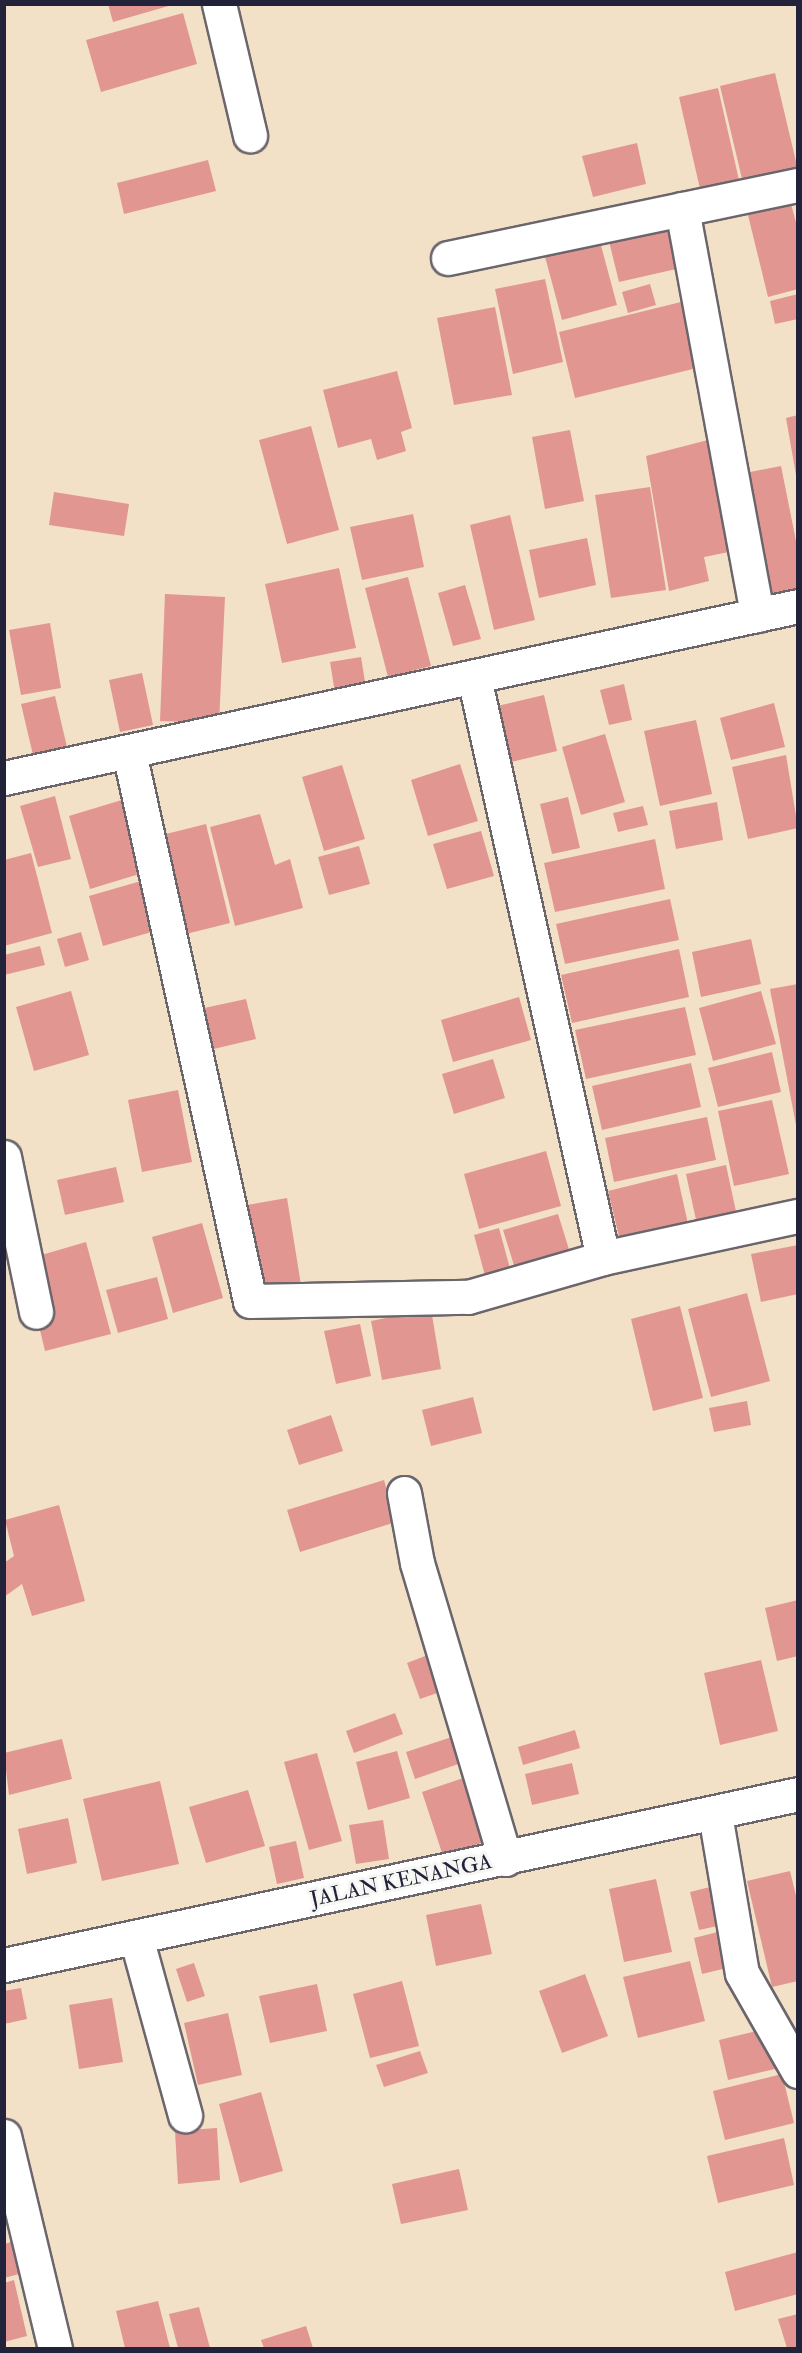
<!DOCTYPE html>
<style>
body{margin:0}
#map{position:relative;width:802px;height:2353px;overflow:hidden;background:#f2e1c6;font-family:"IM FELL Double Pica",serif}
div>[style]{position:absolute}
.building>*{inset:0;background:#e29692}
.roads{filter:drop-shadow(2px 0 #6b656c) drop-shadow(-2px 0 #6b656c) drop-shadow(0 2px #6b656c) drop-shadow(0 -2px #6b656c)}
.minor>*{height:33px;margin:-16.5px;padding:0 16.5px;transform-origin:16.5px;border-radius:16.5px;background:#fff}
span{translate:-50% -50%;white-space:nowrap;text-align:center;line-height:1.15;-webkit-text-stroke:6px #f6f6f2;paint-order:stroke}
.street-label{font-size:21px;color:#22223b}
.frame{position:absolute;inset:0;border:6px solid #22223b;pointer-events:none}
</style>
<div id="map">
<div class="building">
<div style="clip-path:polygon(108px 4px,172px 4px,172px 5px,113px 22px)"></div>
<div style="clip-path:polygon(183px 13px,197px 64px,101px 92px,86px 40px)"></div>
<div style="clip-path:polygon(775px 73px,798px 170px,743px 183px,720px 86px)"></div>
<div style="clip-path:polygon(718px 88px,739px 180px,700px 189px,679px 97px)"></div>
<div style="clip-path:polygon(637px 143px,646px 184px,593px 197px,582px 156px)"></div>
<div style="clip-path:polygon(208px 160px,216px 191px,124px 214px,117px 183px)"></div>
<div style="clip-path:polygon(790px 200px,798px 230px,798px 289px,768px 297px,747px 211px)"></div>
<div style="clip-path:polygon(673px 217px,685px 267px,619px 282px,607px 233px)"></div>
<div style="clip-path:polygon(599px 238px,617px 305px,562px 320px,544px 253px)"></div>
<div style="clip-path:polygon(545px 279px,563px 362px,513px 374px,495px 289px)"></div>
<div style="clip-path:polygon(650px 284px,656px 305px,628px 313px,622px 292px)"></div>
<div style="clip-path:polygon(798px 294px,798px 319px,775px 324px,770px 301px)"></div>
<div style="clip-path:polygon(685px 301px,701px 367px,575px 398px,559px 332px)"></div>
<div style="clip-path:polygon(495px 307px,512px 395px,454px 405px,437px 318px)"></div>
<div style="clip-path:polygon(397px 371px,412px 428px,401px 432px,406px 451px,377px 460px,371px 439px,338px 448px,323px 390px)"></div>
<div style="clip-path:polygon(798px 415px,798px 475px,796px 475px,786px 418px)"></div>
<div style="clip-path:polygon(311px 426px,339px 530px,287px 544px,259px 440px)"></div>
<div style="clip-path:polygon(570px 430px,584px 501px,545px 509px,532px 437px)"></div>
<div style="clip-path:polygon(708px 440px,734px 551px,704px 557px,709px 581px,669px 591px,646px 456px)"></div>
<div style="clip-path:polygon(781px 466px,798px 551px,798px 592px,759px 600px,735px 475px)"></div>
<div style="clip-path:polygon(650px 487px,666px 590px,611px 598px,595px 495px)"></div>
<div style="clip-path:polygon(54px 492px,129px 504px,124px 536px,49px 525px)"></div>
<div style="clip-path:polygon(413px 514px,424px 567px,362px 580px,350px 527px)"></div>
<div style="clip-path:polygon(510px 515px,535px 620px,494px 630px,470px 525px)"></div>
<div style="clip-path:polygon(587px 538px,596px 585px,539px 598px,529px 550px)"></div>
<div style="clip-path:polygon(339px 568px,356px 648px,282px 663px,265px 584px)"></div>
<div style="clip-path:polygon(408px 577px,431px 666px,388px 677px,365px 588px)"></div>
<div style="clip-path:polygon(465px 585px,481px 639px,453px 646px,438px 593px)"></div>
<div style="clip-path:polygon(165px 594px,225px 597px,219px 723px,160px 721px)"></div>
<div style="clip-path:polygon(50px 623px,61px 688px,21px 695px,9px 630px)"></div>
<div style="clip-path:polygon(361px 657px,366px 688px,335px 693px,330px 662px)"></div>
<div style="clip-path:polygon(142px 673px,153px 725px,120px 732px,109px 680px)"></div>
<div style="clip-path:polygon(624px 684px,632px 720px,609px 725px,600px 690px)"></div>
<div style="clip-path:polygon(544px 695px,557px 751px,499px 765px,485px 709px)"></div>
<div style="clip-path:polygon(55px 696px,67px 747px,33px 755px,21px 704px)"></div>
<div style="clip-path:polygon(774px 703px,785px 747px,731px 760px,720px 718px)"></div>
<div style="clip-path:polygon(696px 720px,712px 794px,660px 806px,644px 731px)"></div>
<div style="clip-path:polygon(605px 734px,625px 802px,581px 815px,562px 747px)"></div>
<div style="clip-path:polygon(786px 755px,798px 828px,748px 839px,732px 767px)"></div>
<div style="clip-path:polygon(460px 764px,478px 821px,428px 836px,411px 780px)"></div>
<div style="clip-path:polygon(342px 765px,365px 839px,324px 851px,302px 777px)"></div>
<div style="clip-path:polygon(55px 796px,71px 859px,38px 867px,20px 806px)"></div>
<div style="clip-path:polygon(568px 797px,580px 848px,552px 854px,540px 804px)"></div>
<div style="clip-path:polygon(125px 799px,146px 872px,90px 889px,69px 816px)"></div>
<div style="clip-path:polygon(717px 802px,723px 840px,676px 849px,669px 811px)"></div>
<div style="clip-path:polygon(643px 806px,648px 825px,618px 832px,613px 813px)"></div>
<div style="clip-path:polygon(260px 814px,275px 865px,290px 859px,303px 908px,235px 926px,210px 827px)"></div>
<div style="clip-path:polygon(206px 824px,230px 923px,174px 937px,150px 838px)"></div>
<div style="clip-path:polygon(481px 831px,494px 876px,447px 889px,433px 844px)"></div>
<div style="clip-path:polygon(655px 839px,665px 889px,555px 912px,544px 863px)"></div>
<div style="clip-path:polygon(359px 846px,370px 884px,329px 895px,318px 857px)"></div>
<div style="clip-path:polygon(31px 853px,52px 933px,4px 946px,4px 860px)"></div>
<div style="clip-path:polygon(148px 879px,162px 929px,103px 946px,89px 896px)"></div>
<div style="clip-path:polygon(670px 899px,679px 940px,565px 964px,556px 924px)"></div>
<div style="clip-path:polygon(81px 932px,89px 960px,65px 967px,57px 939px)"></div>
<div style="clip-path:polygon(751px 939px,761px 984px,701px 997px,692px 952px)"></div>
<div style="clip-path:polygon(40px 946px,45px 965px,4px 975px,4px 955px)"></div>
<div style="clip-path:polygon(679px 949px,689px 997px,572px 1023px,561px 975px)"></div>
<div style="clip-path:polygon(798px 984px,798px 1125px,796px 1125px,770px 989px)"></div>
<div style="clip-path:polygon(71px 991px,89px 1055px,34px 1071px,16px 1007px)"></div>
<div style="clip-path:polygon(761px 991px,776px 1044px,713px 1061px,699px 1008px)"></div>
<div style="clip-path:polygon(519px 997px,531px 1040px,453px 1062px,441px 1020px)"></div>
<div style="clip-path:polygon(246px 999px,256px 1039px,205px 1051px,195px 1010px)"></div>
<div style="clip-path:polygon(685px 1007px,696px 1055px,586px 1079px,575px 1030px)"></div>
<div style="clip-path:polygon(772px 1052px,781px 1092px,718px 1107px,708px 1068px)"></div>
<div style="clip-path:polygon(493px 1059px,505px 1098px,454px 1114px,442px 1074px)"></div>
<div style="clip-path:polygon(691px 1063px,701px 1107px,602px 1130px,592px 1086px)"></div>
<div style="clip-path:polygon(178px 1090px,192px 1162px,142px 1172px,128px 1100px)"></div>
<div style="clip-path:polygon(772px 1100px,789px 1174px,734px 1186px,718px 1111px)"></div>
<div style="clip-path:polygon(707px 1117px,716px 1160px,614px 1182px,605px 1138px)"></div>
<div style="clip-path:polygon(546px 1151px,561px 1206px,479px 1229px,464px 1174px)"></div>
<div style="clip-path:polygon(726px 1165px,738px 1221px,698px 1229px,686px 1174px)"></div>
<div style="clip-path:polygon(116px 1167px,124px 1202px,65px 1215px,57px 1180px)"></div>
<div style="clip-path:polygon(677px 1174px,690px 1233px,622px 1249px,608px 1191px)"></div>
<div style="clip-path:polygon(287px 1198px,301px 1285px,255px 1292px,241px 1206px)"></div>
<div style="clip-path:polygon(558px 1214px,572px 1259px,517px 1275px,503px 1230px)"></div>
<div style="clip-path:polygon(202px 1223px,223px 1298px,173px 1313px,152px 1237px)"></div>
<div style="clip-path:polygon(499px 1228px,512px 1276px,487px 1283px,474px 1235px)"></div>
<div style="clip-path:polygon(86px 1242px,111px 1334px,45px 1351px,37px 1318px,54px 1313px,38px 1256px)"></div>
<div style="clip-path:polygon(798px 1245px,798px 1294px,761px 1302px,751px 1254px)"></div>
<div style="clip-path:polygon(157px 1277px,168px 1319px,118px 1333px,106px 1290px)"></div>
<div style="clip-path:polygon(747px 1293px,770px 1381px,711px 1397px,688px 1309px)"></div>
<div style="clip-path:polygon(680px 1306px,703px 1398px,653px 1411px,631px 1319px)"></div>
<div style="clip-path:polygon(431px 1309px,441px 1369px,382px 1380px,371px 1321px)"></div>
<div style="clip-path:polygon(360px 1324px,371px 1376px,336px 1384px,324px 1331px)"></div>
<div style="clip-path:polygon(473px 1397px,482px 1433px,431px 1446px,422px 1410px)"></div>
<div style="clip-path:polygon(747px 1401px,751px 1425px,714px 1432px,709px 1408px)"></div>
<div style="clip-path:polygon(331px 1415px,343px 1451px,299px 1465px,287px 1430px)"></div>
<div style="clip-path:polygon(384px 1480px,396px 1522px,300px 1552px,287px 1510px)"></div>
<div style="clip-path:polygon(59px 1505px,85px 1601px,32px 1616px,22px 1584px,4px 1597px,4px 1563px,14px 1556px,5px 1520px)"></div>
<div style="clip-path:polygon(798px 1600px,798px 1656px,777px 1661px,765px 1608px)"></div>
<div style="clip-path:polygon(433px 1653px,446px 1690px,420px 1699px,407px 1663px)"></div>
<div style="clip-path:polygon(761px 1660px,778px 1731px,720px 1745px,704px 1673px)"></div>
<div style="clip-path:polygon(395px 1713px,403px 1734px,354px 1753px,346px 1731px)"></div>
<div style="clip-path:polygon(575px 1730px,580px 1748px,523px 1765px,518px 1747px)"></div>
<div style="clip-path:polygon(458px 1735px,467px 1761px,415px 1779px,406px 1752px)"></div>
<div style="clip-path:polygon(62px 1739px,72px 1779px,9px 1795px,4px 1753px)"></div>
<div style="clip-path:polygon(397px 1751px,410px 1798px,368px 1810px,356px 1762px)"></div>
<div style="clip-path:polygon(317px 1753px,342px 1841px,309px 1850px,284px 1762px)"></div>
<div style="clip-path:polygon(572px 1763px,579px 1794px,532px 1805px,525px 1774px)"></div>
<div style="clip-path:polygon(472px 1775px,493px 1839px,443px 1856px,422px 1792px)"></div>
<div style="clip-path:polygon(160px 1781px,179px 1864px,102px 1881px,83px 1799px)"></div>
<div style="clip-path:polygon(248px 1790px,265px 1846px,206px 1863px,189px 1807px)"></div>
<div style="clip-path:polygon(68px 1818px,77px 1863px,27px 1874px,18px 1829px)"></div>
<div style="clip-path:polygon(383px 1820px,389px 1859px,356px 1864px,349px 1825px)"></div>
<div style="clip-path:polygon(296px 1841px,304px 1878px,277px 1884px,269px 1847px)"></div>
<div style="clip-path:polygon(790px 1871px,798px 1904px,798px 1981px,772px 1987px,747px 1881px)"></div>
<div style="clip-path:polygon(656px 1879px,672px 1952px,624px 1962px,609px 1889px)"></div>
<div style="clip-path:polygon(722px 1884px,731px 1923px,699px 1930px,690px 1892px)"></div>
<div style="clip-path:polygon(481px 1904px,492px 1954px,436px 1966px,426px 1915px)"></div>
<div style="clip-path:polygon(726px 1930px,735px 1966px,702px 1974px,694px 1938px)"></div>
<div style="clip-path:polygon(690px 1961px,705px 2021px,638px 2038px,623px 1977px)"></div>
<div style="clip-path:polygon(194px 1963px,205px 1996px,187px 2002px,176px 1969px)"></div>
<div style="clip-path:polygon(585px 1974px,608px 2036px,562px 2053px,539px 1991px)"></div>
<div style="clip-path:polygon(402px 1981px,419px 2046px,370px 2058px,353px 1994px)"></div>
<div style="clip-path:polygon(317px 1984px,327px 2031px,270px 2043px,259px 1996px)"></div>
<div style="clip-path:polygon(21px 1988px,27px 2019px,4px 2024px,4px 1991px)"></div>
<div style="clip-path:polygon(112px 1998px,123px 2062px,79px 2069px,69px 2005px)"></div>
<div style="clip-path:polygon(228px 2013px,242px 2075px,198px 2085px,184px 2023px)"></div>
<div style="clip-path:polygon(765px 2029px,775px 2069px,728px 2080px,719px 2040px)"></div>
<div style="clip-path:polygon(420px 2051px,428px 2073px,384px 2087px,376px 2065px)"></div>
<div style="clip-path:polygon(782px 2074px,794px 2123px,725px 2140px,713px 2091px)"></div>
<div style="clip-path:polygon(261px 2092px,283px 2171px,240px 2183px,219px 2104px)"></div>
<div style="clip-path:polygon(217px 2128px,220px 2180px,178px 2184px,175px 2131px)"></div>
<div style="clip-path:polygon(784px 2138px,794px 2185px,718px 2203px,707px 2156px)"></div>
<div style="clip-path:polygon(459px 2169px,468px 2210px,401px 2224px,392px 2184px)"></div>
<div style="clip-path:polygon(15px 2241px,23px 2273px,4px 2278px,4px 2244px)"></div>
<div style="clip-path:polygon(798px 2252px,798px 2294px,735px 2311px,725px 2272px)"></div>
<div style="clip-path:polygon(14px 2280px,27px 2336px,4px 2342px,4px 2283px)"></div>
<div style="clip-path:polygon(158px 2301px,170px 2348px,125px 2348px,116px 2311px)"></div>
<div style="clip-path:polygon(199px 2307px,210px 2348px,178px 2348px,169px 2314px)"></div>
<div style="clip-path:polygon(798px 2314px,798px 2348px,787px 2348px,778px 2319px)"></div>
<div style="clip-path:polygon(306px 2326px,313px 2348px,264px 2348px,261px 2340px)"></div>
</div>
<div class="roads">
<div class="minor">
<div style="left:219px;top:4px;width:135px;rotate:76.7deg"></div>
<div style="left:682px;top:209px;width:413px;rotate:79.5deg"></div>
<div style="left:448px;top:258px;width:358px;rotate:-11.8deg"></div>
<div style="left:474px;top:677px;width:595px;rotate:77.48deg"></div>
<div style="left:129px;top:752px;width:562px;rotate:77.57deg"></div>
<div style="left:250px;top:1301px;width:218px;rotate:-1.1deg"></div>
<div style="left:468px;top:1297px;width:141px;rotate:-16.1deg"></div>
<div style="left:603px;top:1258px;width:199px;rotate:-12.2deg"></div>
<div style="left:4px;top:778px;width:812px;rotate:-12.22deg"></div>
<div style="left:4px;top:1157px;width:158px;rotate:78.3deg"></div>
<div style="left:404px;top:1493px;width:71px;rotate:79.5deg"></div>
<div style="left:417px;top:1563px;width:309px;rotate:73.4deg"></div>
<div style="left:715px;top:1814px;width:161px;rotate:80.4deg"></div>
<div style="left:742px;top:1973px;width:113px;rotate:60.3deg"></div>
<div style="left:136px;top:1937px;width:185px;rotate:74.6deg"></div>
<div style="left:4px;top:1965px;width:812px;rotate:-12.15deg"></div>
<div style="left:4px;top:2136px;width:218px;rotate:76.5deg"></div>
</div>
</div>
<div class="street-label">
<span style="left:401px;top:1881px;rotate:-12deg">JALAN KENANGA</span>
</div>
<div class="frame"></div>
</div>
